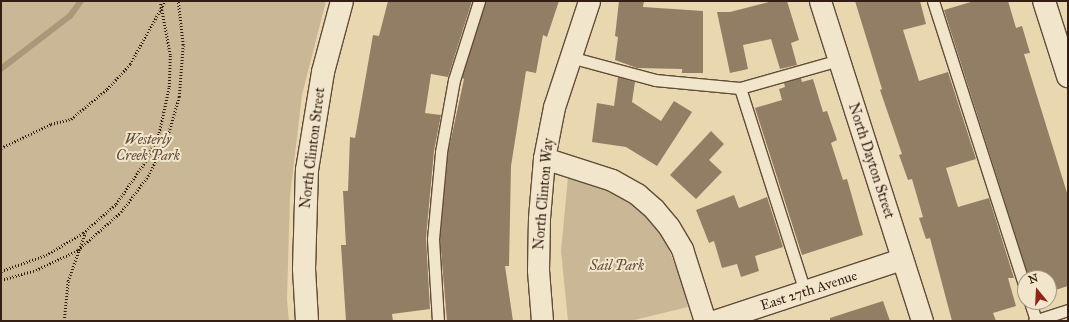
<!DOCTYPE html>
<style>
body{margin:0}
#map{position:relative;width:1069px;height:322px;overflow:hidden;background:#e9d7b0;font-family:"IM FELL Great Primer",serif}
div>[style]{position:absolute}
.green>*{inset:0;background:#cab795}
.stream>*{height:5.5px;margin:-2.75px;padding:0 2.75px;transform-origin:2.75px;border-radius:2.75px;background:#ab987b}
.building>*{inset:0;background:#927e65}
.path>*{height:2.5px;margin-top:-1.25px;transform-origin:0;background:repeating-linear-gradient(90deg,#341d13 0 1px,transparent 0 3px)}
.roads{filter:drop-shadow(1px 0 #614c3a) drop-shadow(-1px 0 #614c3a) drop-shadow(0 1px #614c3a) drop-shadow(0 -1px #614c3a)}
.lane>*{height:11px;margin:-5.5px;padding:0 5.5px;transform-origin:5.5px;border-radius:5.5px;background:#f1e5cc}
.street>*{height:21px;margin:-10.5px;padding:0 10.5px;transform-origin:10.5px;border-radius:10.5px;background:#f1e5cc}
.secondary>*{height:22px;margin:-11px;padding:0 11px;transform-origin:11px;border-radius:11px;background:#f1e5cc}
span{translate:-50% -50%;white-space:nowrap;text-align:center;line-height:1.15;-webkit-text-stroke:4px #f1e5cc;paint-order:stroke}
.park-label{font-size:14px;color:#614b3a;font-style:italic}
.street-label{font-size:14px;color:#341d13}
.frame{position:absolute;inset:0;border:2px solid #341d13;pointer-events:none}
.north{position:absolute;left:1017px;top:270px;width:40px;height:40px;box-sizing:border-box;background:#f1e5cc;border:1px solid #a59582;border-radius:50%;rotate:342deg;font-size:11px;font-weight:700;line-height:16px;text-align:center;color:#341d13}
.north::after{content:'';display:block;margin:auto;width:14px;height:18px;background:#8f2418;clip-path:polygon(50% 0,100% 100%,50% 72%,0 100%)}
</style>
<div id="map">
<div class="green">
<div style="clip-path:polygon(1px 1px,326px 1px,302px 95px,290px 196px,287px 300px,289px 321px,1px 321px)"></div>
<div style="clip-path:polygon(568px 177px,595px 184px,643px 211px,662px 232px,682px 283px,688px 307px,630px 321px,568px 321px,561px 251px)"></div>
</div>
<div class="stream">
<div style="left:1px;top:69px;width:87px;rotate:-37.5deg"></div>
<div style="left:70px;top:16px;width:19px;rotate:-54deg"></div>
</div>
<div class="building">
<div style="clip-path:polygon(388px 1px,472px 1px,448px 77px,431px 74px,425px 113px,441px 115px,434px 151px,426px 238px,430px 309px,392px 314px,393px 321px,346px 321px,341px 245px,346px 245px,343px 191px,348px 191px,350px 137px,355px 138px,373px 35px,379px 36px)"></div>
<div style="clip-path:polygon(486px 1px,559px 1px,547px 37px,543px 35px,536px 73px,526px 71px,511px 166px,509px 266px,505px 266px,513px 321px,447px 321px,440px 239px,448px 153px,464px 79px,462px 78px)"></div>
<div style="clip-path:polygon(619px 1px,644px 1px,643px 7px,703px 11px,703px 73px,682px 73px,682px 69px,637px 68px,615px 60px,618px 37px,615px 36px)"></div>
<div style="clip-path:polygon(773px 1px,787px 1px,799px 40px,791px 43px,797px 65px,780px 69px,771px 39px,743px 45px,748px 69px,730px 73px,717px 12px,730px 12px)"></div>
<div style="clip-path:polygon(855px 1px,920px 1px,926px 24px,903px 30px,919px 81px,948px 72px,976px 159px,946px 168px,958px 207px,989px 198px,1014px 278px,1008px 278px,1016px 306px,993px 313px,996px 321px,952px 321px,930px 238px,926px 239px,919px 218px,923px 217px,912px 179px,908px 180px,899px 155px,902px 154px,880px 90px,882px 89px)"></div>
<div style="clip-path:polygon(974px 1px,1008px 1px,1016px 28px,1022px 26px,1030px 53px,1024px 54px,1068px 196px,1068px 286px,1049px 292px,1049px 278px,1029px 278px,944px 10px)"></div>
<div style="clip-path:polygon(618px 77px,635px 82px,632px 102px,661px 121px,674px 101px,692px 112px,657px 166px,626px 147px,592px 142px,597px 103px,614px 106px)"></div>
<div style="clip-path:polygon(801px 78px,802px 82px,813px 79px,823px 112px,827px 111px,837px 140px,831px 143px,843px 180px,847px 179px,863px 235px,802px 255px,755px 108px,782px 100px,779px 89px,785px 87px,784px 83px)"></div>
<div style="clip-path:polygon(711px 131px,724px 144px,709px 160px,722px 172px,696px 199px,670px 175px)"></div>
<div style="clip-path:polygon(734px 195px,739px 208px,767px 197px,783px 247px,755px 256px,759px 271px,741px 277px,737px 264px,722px 268px,714px 241px,709px 243px,696px 210px)"></div>
<div style="clip-path:polygon(883px 301px,890px 321px,830px 321px,830px 318px)"></div>
</div>
<div class="path">
<div style="left:1px;top:148px;width:55px;rotate:-25.6deg"></div>
<div style="left:51px;top:124px;width:21px;rotate:-14deg"></div>
<div style="left:71px;top:119px;width:47px;rotate:-39.8deg"></div>
<div style="left:107px;top:89px;width:34px;rotate:-47deg"></div>
<div style="left:130px;top:64px;width:72px;rotate:-60.9deg"></div>
<div style="left:1px;top:271px;width:48px;rotate:-19.6deg"></div>
<div style="left:46px;top:255px;width:43px;rotate:-30.7deg"></div>
<div style="left:83px;top:233px;width:44px;rotate:-41.3deg"></div>
<div style="left:116px;top:204px;width:51px;rotate:-55.4deg"></div>
<div style="left:145px;top:162px;width:32px;rotate:-64deg"></div>
<div style="left:159px;top:133px;width:47px;rotate:-77.7deg"></div>
<div style="left:169px;top:87px;width:32px;rotate:-88deg"></div>
<div style="left:170px;top:55px;width:55px;rotate:-100.5deg"></div>
<div style="left:1px;top:280px;width:36px;rotate:-16deg"></div>
<div style="left:36px;top:270px;width:47px;rotate:-25.5deg"></div>
<div style="left:78px;top:250px;width:57px;rotate:-41.5deg"></div>
<div style="left:121px;top:212px;width:45px;rotate:-53.1deg"></div>
<div style="left:148px;top:176px;width:42px;rotate:-63.4deg"></div>
<div style="left:167px;top:138px;width:43px;rotate:-73.7deg"></div>
<div style="left:179px;top:97px;width:52px;rotate:-85.6deg"></div>
<div style="left:183px;top:45px;width:44px;rotate:-96.5deg"></div>
<div style="left:64px;top:321px;width:40px;rotate:-84.3deg"></div>
<div style="left:68px;top:281px;width:51px;rotate:-70.5deg"></div>
</div>
<div class="roads">
<div class="lane">
<div style="left:933px;top:1px;width:301px;rotate:72.2deg"></div>
<div style="left:570px;top:57px;width:88px;rotate:15.1deg"></div>
<div style="left:655px;top:80px;width:85px;rotate:5.4deg"></div>
<div style="left:740px;top:88px;width:103px;rotate:-15.8deg"></div>
<div style="left:740px;top:88px;width:214px;rotate:72.3deg"></div>
<div style="left:1030px;top:302px;width:20px;rotate:72deg"></div>
<div style="left:438px;top:321px;width:82px;rotate:-93.5deg"></div>
<div style="left:433px;top:239px;width:87px;rotate:-84.7deg"></div>
<div style="left:441px;top:152px;width:73px;rotate:-79.8deg"></div>
<div style="left:454px;top:80px;width:83px;rotate:-72.4deg"></div>
<div style="left:1034px;top:321px;width:36px;rotate:-18deg"></div>
</div>
<div class="street">
<div style="left:820px;top:1px;width:336px;rotate:72.3deg"></div>
<div style="left:544px;top:158px;width:71px;rotate:17.9deg"></div>
<div style="left:612px;top:180px;width:29px;rotate:29deg"></div>
<div style="left:637px;top:194px;width:23px;rotate:41deg"></div>
<div style="left:654px;top:209px;width:23px;rotate:50deg"></div>
<div style="left:669px;top:227px;width:26px;rotate:59deg"></div>
<div style="left:682px;top:249px;width:76px;rotate:72.3deg"></div>
<div style="left:542px;top:321px;width:51px;rotate:-94.5deg"></div>
<div style="left:538px;top:270px;width:52px;rotate:-88.9deg"></div>
<div style="left:539px;top:218px;width:60px;rotate:-85.2deg"></div>
<div style="left:544px;top:158px;width:52px;rotate:-78.9deg"></div>
<div style="left:554px;top:107px;width:112px;rotate:-71.7deg"></div>
<div style="left:714px;top:321px;width:198px;rotate:-18.3deg"></div>
</div>
<div class="secondary">
<div style="left:1044px;top:1px;width:79px;rotate:72.3deg"></div>
<div style="left:307px;top:321px;width:52px;rotate:-93.3deg"></div>
<div style="left:304px;top:269px;width:99px;rotate:-88.3deg"></div>
<div style="left:307px;top:170px;width:99px;rotate:-80.7deg"></div>
<div style="left:323px;top:72px;width:73px;rotate:-75deg"></div>
</div>
</div>
<div class="park-label">
<span style="left:148px;top:148px">Westerly<br>Creek Park</span>
<span style="left:617px;top:266px">Sail Park</span>
</div>
<div class="street-label">
<span style="left:313px;top:148px;rotate:-83deg">North Clinton Street</span>
<span style="left:871px;top:161px;rotate:72deg">North Dayton Street</span>
<span style="left:544px;top:194px;rotate:-85deg">North Clinton Way</span>
<span style="left:809px;top:291px;rotate:-18deg">East 27th Avenue</span>
</div>
<div class="frame"></div>
<div class="north">N</div>
</div>
